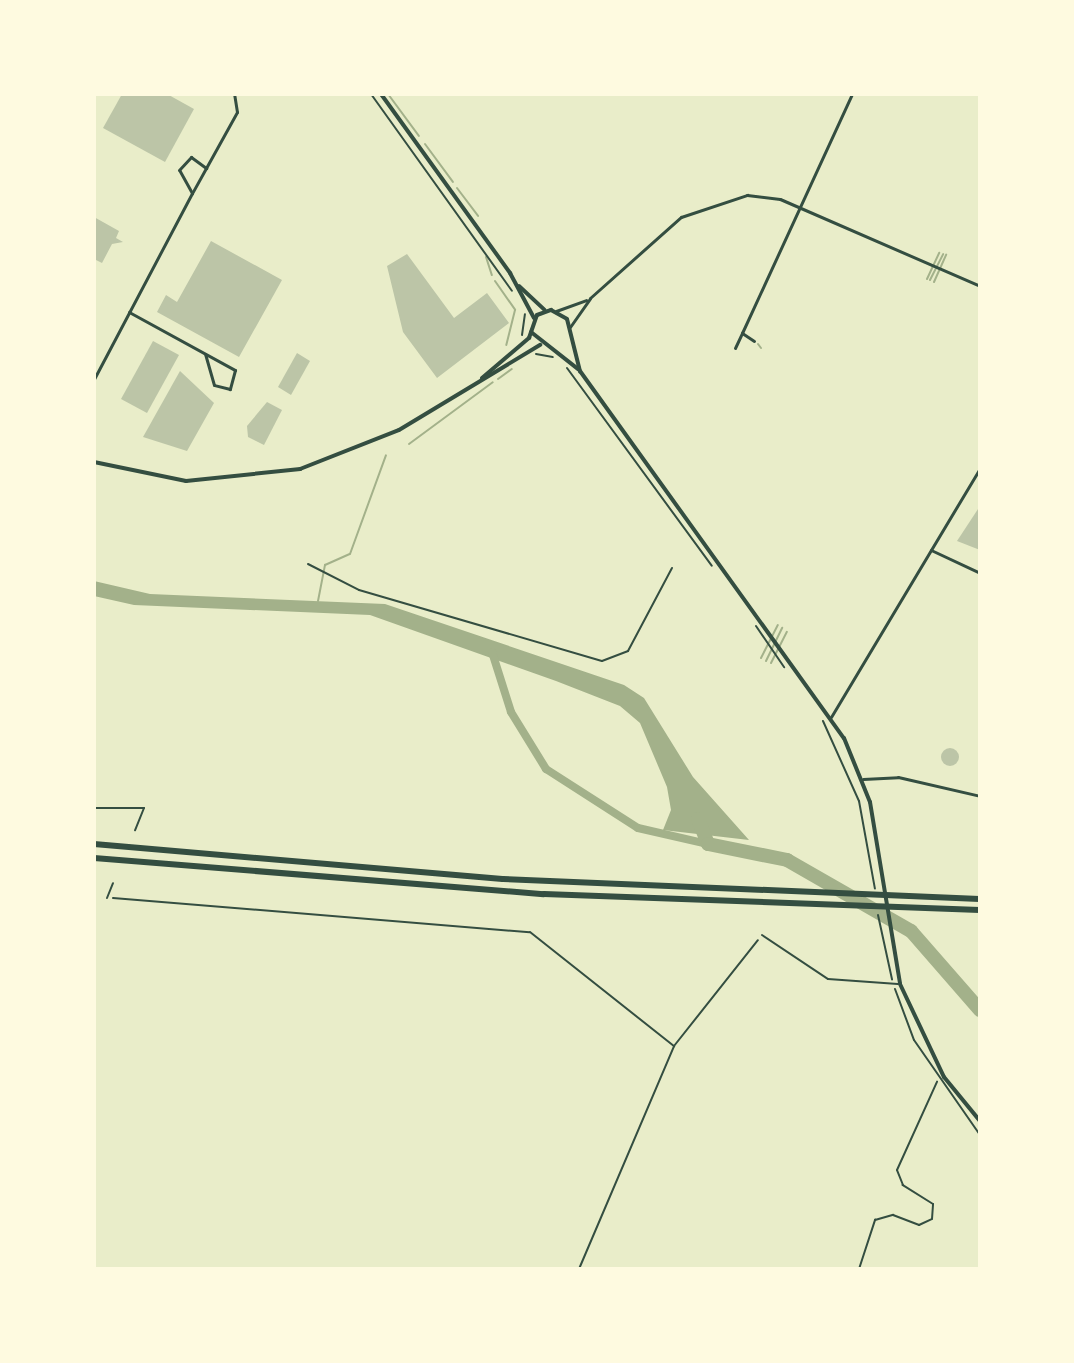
<!DOCTYPE html>
<style>
body{margin:0}
#map{position:relative;width:1074px;height:1363px;overflow:hidden;background:#e9edc9;font-family:Mulish,sans-serif}
div>[style]{position:absolute}
.water>*{inset:0;background:#a3b18a}
.stream>*{height:2px;margin:-1px;padding:0 1px;transform-origin:1px;border-radius:1px;background:#a3b18a}
.canal>*{height:8px;margin:-4px;padding:0 4px;transform-origin:4px;border-radius:4px;background:#a3b18a}
.river>*{height:14px;margin:-7px;padding:0 7px;transform-origin:7px;border-radius:7px;background:#a3b18a}
.building>*{inset:0;background:#bcc5a7}
.round{border-radius:50%}
.path>*{height:2px;margin:-1px;padding:0 1px;transform-origin:1px;border-radius:1px;background:#344e41}
.service>*{height:2px;margin:-1px;padding:0 1px;transform-origin:1px;border-radius:1px;background:#344e41}
.minor>*{height:3px;margin:-1.5px;padding:0 1.5px;transform-origin:1.5px;border-radius:1.5px;background:#344e41}
.tertiary>*{height:4px;margin:-2px;padding:0 2px;transform-origin:2px;border-radius:2px;background:#344e41}
.motorway>*{height:6px;margin:-3px;padding:0 3px;transform-origin:3px;border-radius:3px;background:#344e41}
span{translate:-50% -50%;white-space:nowrap;text-align:center;line-height:1.15;-webkit-text-stroke:7px #fefae0;paint-order:stroke}
.frame{position:absolute;inset:0;border:96px solid #fefae0;pointer-events:none}
</style>
<div id="map">
<div class="water">
<div style="clip-path:polygon(94px 581px,150px 594px,385px 604px,624px 685px,644px 698px,693px 777px,749px 840px,663px 830px,671px 810px,667px 787px,640px 723px,620px 706px,556px 681px,370px 615px,134px 605px,94px 596px)"></div>
</div>
<div class="stream">
<div style="left:388px;top:94px;width:52px;rotate:53.6deg"></div>
<div style="left:425px;top:144px;width:47px;rotate:53.6deg"></div>
<div style="left:457px;top:188px;width:35px;rotate:53deg"></div>
<div style="left:486px;top:257px;width:19px;rotate:72deg"></div>
<div style="left:927px;top:279px;width:29px;rotate:-65deg"></div>
<div style="left:930px;top:280px;width:29px;rotate:-63deg"></div>
<div style="left:495px;top:281px;width:35px;rotate:55deg"></div>
<div style="left:515px;top:310px;width:36px;rotate:104deg"></div>
<div style="left:934px;top:282px;width:30px;rotate:-66deg"></div>
<div style="left:758px;top:344px;width:5px;rotate:53deg"></div>
<div style="left:498px;top:379px;width:17px;rotate:-36deg"></div>
<div style="left:409px;top:444px;width:104px;rotate:-36.4deg"></div>
<div style="left:318px;top:601px;width:37px;rotate:-79deg"></div>
<div style="left:325px;top:565px;width:27px;rotate:-24deg"></div>
<div style="left:350px;top:554px;width:105px;rotate:-70deg"></div>
<div style="left:761px;top:658px;width:37px;rotate:-63deg"></div>
<div style="left:766px;top:661px;width:37px;rotate:-64deg"></div>
<div style="left:771px;top:663px;width:35px;rotate:-63deg"></div>
</div>
<div class="canal">
<div style="left:492px;top:652px;width:63px;rotate:72.4deg"></div>
<div style="left:511px;top:712px;width:67px;rotate:58.4deg"></div>
<div style="left:546px;top:769px;width:109px;rotate:32.7deg"></div>
<div style="left:638px;top:828px;width:72px;rotate:12.9deg"></div>
</div>
<div class="river">
<div style="left:698px;top:819px;width:27px;rotate:68deg"></div>
<div style="left:708px;top:844px;width:81px;rotate:11.4deg"></div>
<div style="left:787px;top:860px;width:143px;rotate:29.8deg"></div>
<div style="left:911px;top:931px;width:105px;rotate:48.9deg"></div>
</div>
<div class="building">
<div style="clip-path:polygon(122px 94px,167px 94px,194px 109px,165px 162px,103px 128px)"></div>
<div style="clip-path:polygon(94px 217px,119px 231px,116px 238px,123px 242px,112px 244px,102px 263px,94px 259px)"></div>
<div style="clip-path:polygon(211px 241px,282px 280px,239px 357px,157px 312px,166px 295px,177px 302px)"></div>
<div style="clip-path:polygon(407px 254px,454px 318px,487px 293px,509px 323px,437px 378px,403px 332px,387px 266px)"></div>
<div style="clip-path:polygon(153px 341px,179px 355px,147px 413px,121px 399px)"></div>
<div style="clip-path:polygon(297px 353px,310px 361px,291px 395px,278px 387px)"></div>
<div style="clip-path:polygon(180px 371px,214px 403px,187px 451px,143px 437px)"></div>
<div style="clip-path:polygon(267px 402px,282px 410px,264px 445px,248px 437px,247px 426px)"></div>
<div style="clip-path:polygon(980px 506px,980px 550px,957px 541px)"></div>
<div class="round" style="left:941px;top:748px;width:18px;height:18px"></div>
</div>
<div class="path">
<div style="left:371px;top:94px;width:242px;rotate:54.4deg"></div>
<div style="left:522px;top:335px;width:21px;rotate:-82deg"></div>
<div style="left:536px;top:354px;width:17px;rotate:10deg"></div>
<div style="left:567px;top:368px;width:245px;rotate:53.8deg"></div>
<div style="left:308px;top:564px;width:57px;rotate:27deg"></div>
<div style="left:359px;top:590px;width:253px;rotate:16.3deg"></div>
<div style="left:602px;top:661px;width:28px;rotate:-21deg"></div>
<div style="left:628px;top:651px;width:94px;rotate:-62.1deg"></div>
<div style="left:756px;top:626px;width:50px;rotate:55.7deg"></div>
<div style="left:823px;top:721px;width:88px;rotate:65.8deg"></div>
<div style="left:859px;top:801px;width:89px;rotate:79.7deg"></div>
<div style="left:113px;top:898px;width:418px;rotate:4.7deg"></div>
<div style="left:530px;top:932px;width:184px;rotate:38.4deg"></div>
<div style="left:878px;top:915px;width:66px;rotate:77.7deg"></div>
<div style="left:895px;top:989px;width:54px;rotate:69.6deg"></div>
<div style="left:914px;top:1040px;width:116px;rotate:55.2deg"></div>
<div style="left:579px;top:1269px;width:242px;rotate:-66.9deg"></div>
<div style="left:674px;top:1046px;width:135px;rotate:-51.6deg"></div>
<div style="left:859px;top:1269px;width:52px;rotate:-71.9deg"></div>
<div style="left:875px;top:1220px;width:19px;rotate:-16deg"></div>
<div style="left:893px;top:1215px;width:28px;rotate:21deg"></div>
<div style="left:919px;top:1225px;width:14px;rotate:-25deg"></div>
<div style="left:932px;top:1219px;width:15px;rotate:-86deg"></div>
<div style="left:933px;top:1204px;width:36px;rotate:-148deg"></div>
<div style="left:903px;top:1185px;width:16px;rotate:-112deg"></div>
<div style="left:897px;top:1170px;width:97px;rotate:-65.6deg"></div>
</div>
<div class="service">
<div style="left:94px;top:808px;width:50px"></div>
<div style="left:144px;top:808px;width:24px;rotate:112deg"></div>
<div style="left:107px;top:898px;width:16px;rotate:-68deg"></div>
<div style="left:762px;top:935px;width:79px;rotate:33.7deg"></div>
<div style="left:828px;top:979px;width:70px;rotate:4.1deg"></div>
</div>
<div class="minor">
<div style="left:206px;top:168px;width:64px;rotate:-61deg"></div>
<div style="left:237px;top:112px;width:18px;rotate:-99deg"></div>
<div style="left:556px;top:311px;width:32px;rotate:-20deg"></div>
<div style="left:129px;top:312px;width:121px;rotate:28.7deg"></div>
<div style="left:235px;top:370px;width:20px;rotate:105deg"></div>
<div style="left:230px;top:389px;width:16px;rotate:-166deg"></div>
<div style="left:214px;top:385px;width:32px;rotate:-106deg"></div>
<div style="left:570px;top:327px;width:35px;rotate:-55deg"></div>
<div style="left:590px;top:298px;width:122px;rotate:-41.7deg"></div>
<div style="left:681px;top:217px;width:70px;rotate:-18.4deg"></div>
<div style="left:747px;top:195px;width:33px;rotate:7deg"></div>
<div style="left:780px;top:199px;width:218px;rotate:23.5deg"></div>
<div style="left:754px;top:341px;width:14px;rotate:-146deg"></div>
<div style="left:742px;top:333px;width:263px;rotate:-65.3deg"></div>
<div style="left:735px;top:348px;width:17px;rotate:-65deg"></div>
<div style="left:94px;top:379px;width:210px;rotate:-62.2deg"></div>
<div style="left:192px;top:193px;width:26px;rotate:-119deg"></div>
<div style="left:179px;top:170px;width:18px;rotate:-47deg"></div>
<div style="left:191px;top:157px;width:19px;rotate:36deg"></div>
<div style="left:206px;top:168px;width:29px;rotate:119deg"></div>
<div style="left:931px;top:550px;width:54px;rotate:25.1deg"></div>
<div style="left:831px;top:717px;width:290px;rotate:-59.1deg"></div>
<div style="left:863px;top:779px;width:35px;rotate:-3deg"></div>
<div style="left:898px;top:777px;width:84px;rotate:13deg"></div>
</div>
<div class="tertiary">
<div style="left:381px;top:94px;width:221px;rotate:54.2deg"></div>
<div style="left:510px;top:273px;width:51px;rotate:61.9deg"></div>
<div style="left:519px;top:286px;width:35px;rotate:43deg"></div>
<div style="left:531px;top:332px;width:60px;rotate:38.2deg"></div>
<div style="left:482px;top:378px;width:62px;rotate:-40.4deg"></div>
<div style="left:529px;top:338px;width:24px;rotate:-71deg"></div>
<div style="left:537px;top:315px;width:15px;rotate:-20deg"></div>
<div style="left:551px;top:310px;width:18px;rotate:29deg"></div>
<div style="left:567px;top:319px;width:54px;rotate:76deg"></div>
<div style="left:580px;top:371px;width:452px;rotate:54.3deg"></div>
<div style="left:844px;top:738px;width:69px;rotate:67.9deg"></div>
<div style="left:870px;top:802px;width:184px;rotate:80.6deg"></div>
<div style="left:900px;top:984px;width:103px;rotate:64.7deg"></div>
<div style="left:944px;top:1077px;width:57px;rotate:50.7deg"></div>
<div style="left:94px;top:462px;width:94px;rotate:11.7deg"></div>
<div style="left:186px;top:481px;width:115px;rotate:-6deg"></div>
<div style="left:300px;top:469px;width:106px;rotate:-21.5deg"></div>
<div style="left:399px;top:430px;width:165px;rotate:-31.1deg"></div>
</div>
<div class="motorway">
<div style="left:94px;top:844px;width:410px;rotate:4.9deg"></div>
<div style="left:503px;top:879px;width:477px;rotate:2.4deg"></div>
<div style="left:94px;top:858px;width:451px;rotate:4.6deg"></div>
<div style="left:544px;top:894px;width:436px;rotate:2.1deg"></div>
</div>
<div class="frame"></div>
</div>
